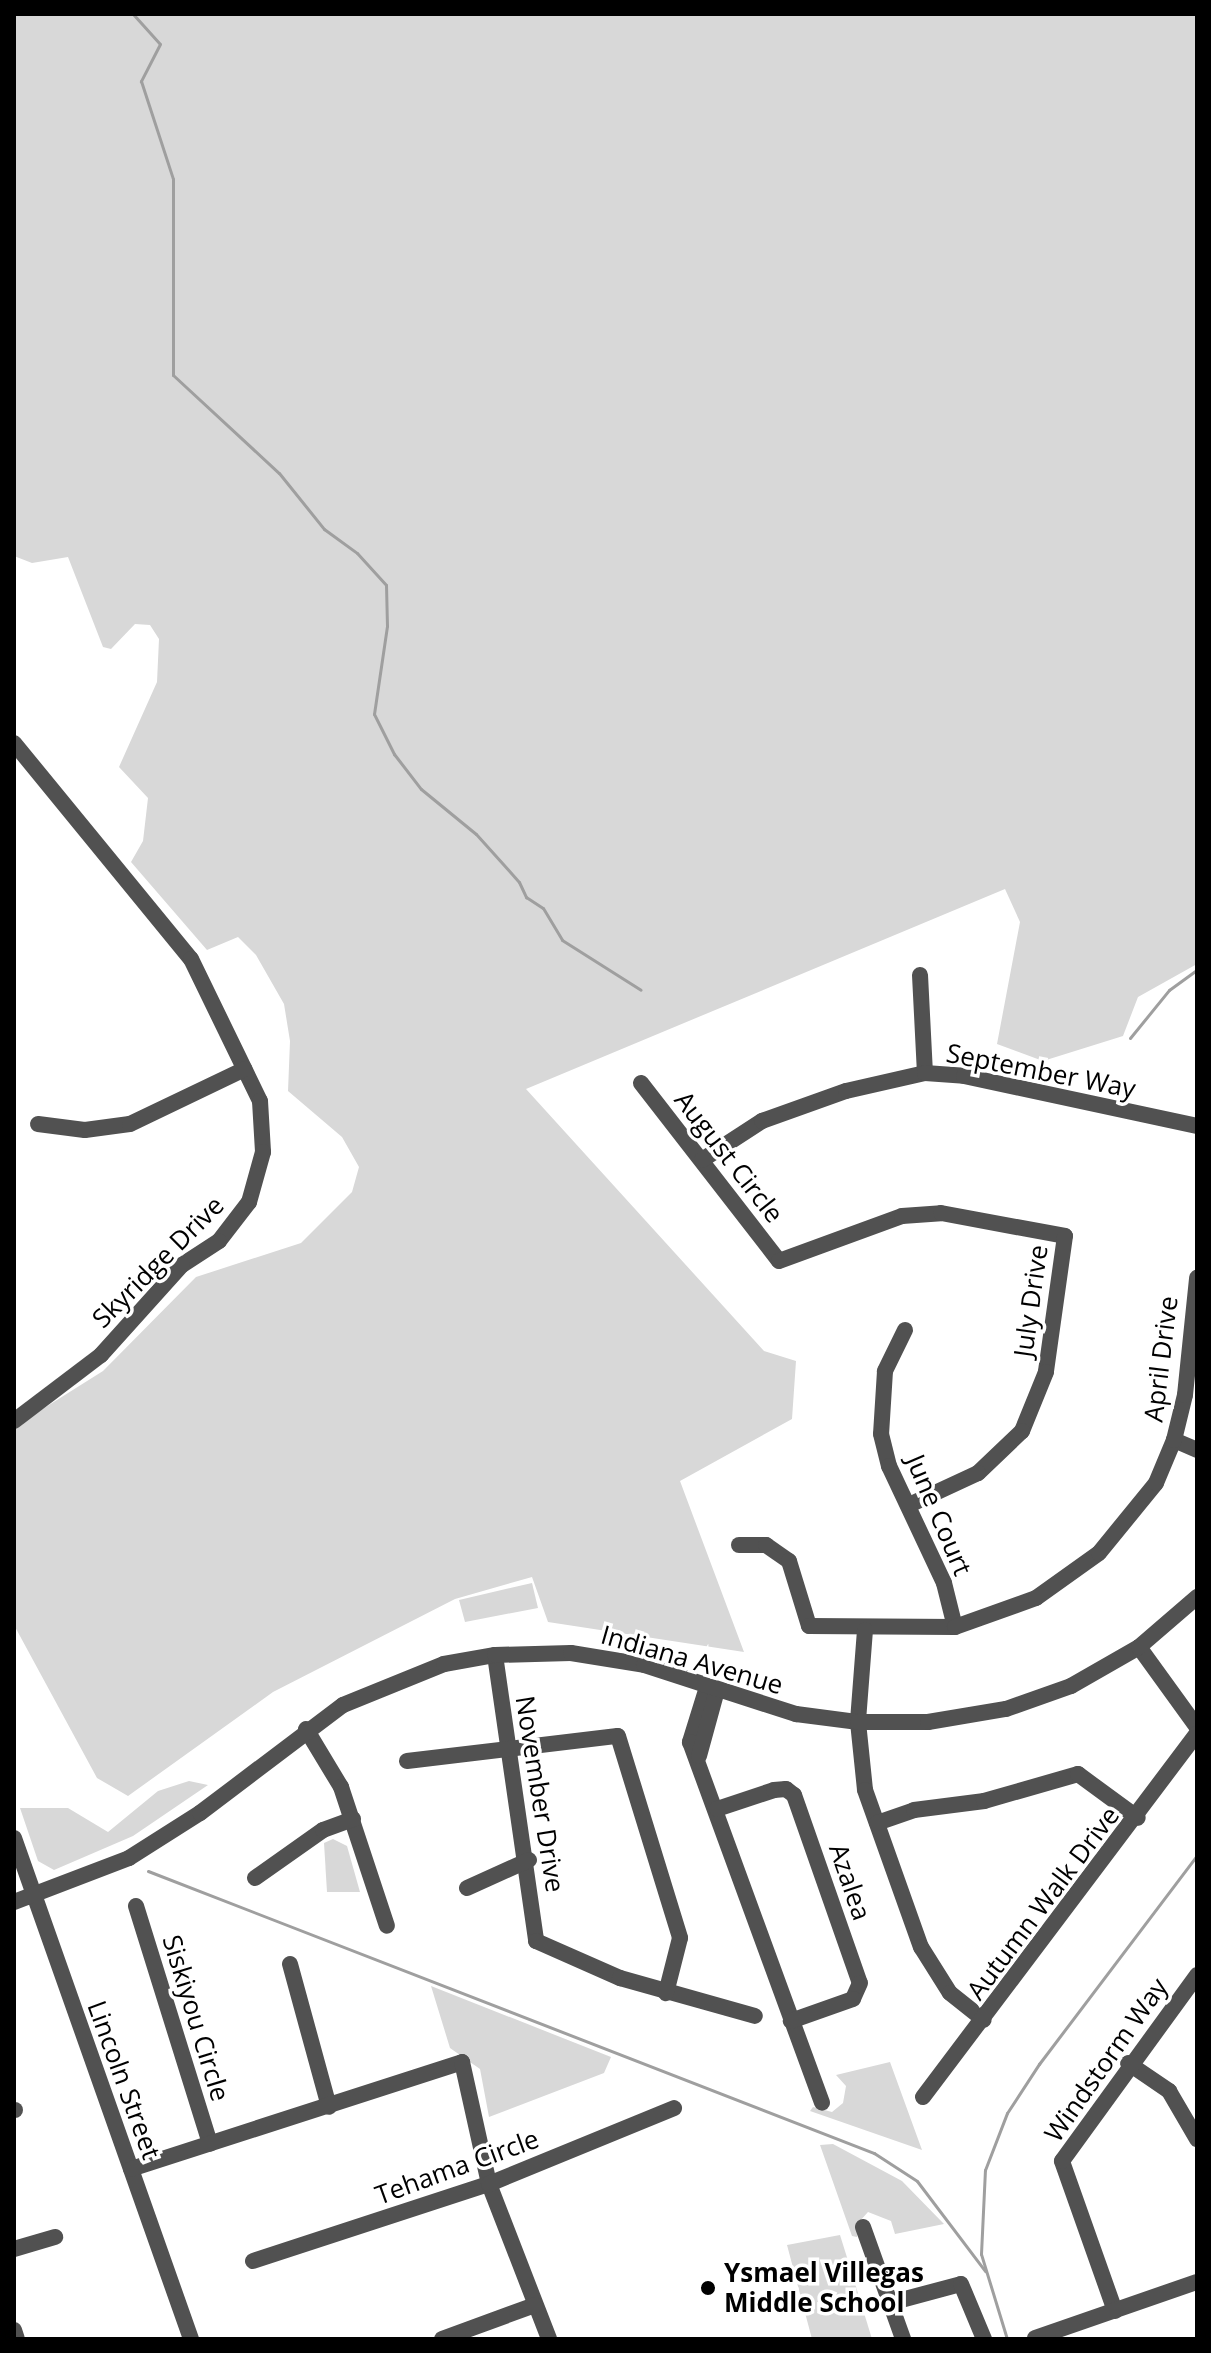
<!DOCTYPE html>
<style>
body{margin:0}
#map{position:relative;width:1211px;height:2353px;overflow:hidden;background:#fff;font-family:"Open Sans",sans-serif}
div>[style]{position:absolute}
.green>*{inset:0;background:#d8d8d8}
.stream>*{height:3px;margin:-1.5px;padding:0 1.5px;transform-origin:1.5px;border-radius:1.5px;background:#9f9f9f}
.minor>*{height:16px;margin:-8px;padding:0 8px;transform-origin:8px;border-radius:8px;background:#515151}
.dots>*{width:22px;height:22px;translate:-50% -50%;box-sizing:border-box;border:4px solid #fff;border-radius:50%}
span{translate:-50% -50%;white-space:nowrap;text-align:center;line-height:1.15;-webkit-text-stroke:7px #fff;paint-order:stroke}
.street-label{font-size:26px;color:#000}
.poi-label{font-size:26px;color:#000;font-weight:700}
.left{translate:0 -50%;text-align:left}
.frame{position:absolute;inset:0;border:16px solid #000;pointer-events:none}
</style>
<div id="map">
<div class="green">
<div style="clip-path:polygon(14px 14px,1197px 14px,1197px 964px,1138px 997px,1123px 1036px,1043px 1061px,997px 1044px,1020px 922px,1005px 889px,526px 1089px,764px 1351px,796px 1361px,792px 1419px,680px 1481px,744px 1652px,548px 1622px,532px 1577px,455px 1599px,273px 1692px,128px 1796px,97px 1778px,14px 1625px,14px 1427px,103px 1371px,196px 1277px,301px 1243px,352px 1192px,359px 1167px,342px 1137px,288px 1091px,290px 1041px,284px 1004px,256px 955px,238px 937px,207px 950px,131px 862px,143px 841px,148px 798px,119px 767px,157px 682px,159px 639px,150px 625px,135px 624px,111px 649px,103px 647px,68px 557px,32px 563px,14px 556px)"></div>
<div style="clip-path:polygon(532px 1583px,538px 1608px,465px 1622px,459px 1600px)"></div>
<div style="clip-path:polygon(189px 1781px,208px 1785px,133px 1836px,54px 1870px,38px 1861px,20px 1808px,68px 1808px,108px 1832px,158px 1791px)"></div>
<div style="clip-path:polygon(333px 1839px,347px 1846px,360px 1892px,327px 1892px,324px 1843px)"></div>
<div style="clip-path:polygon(431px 1986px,611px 2057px,604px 2073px,489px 2117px,480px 2069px,450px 2048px)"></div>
<div style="clip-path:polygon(890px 2062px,922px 2150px,810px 2111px,813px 2107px,832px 2112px,843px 2103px,846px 2086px,836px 2075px)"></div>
<div style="clip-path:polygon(833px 2144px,902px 2181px,944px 2224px,895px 2234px,891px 2221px,868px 2212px,859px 2222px,857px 2237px,852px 2236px,820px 2145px)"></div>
<div style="clip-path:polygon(840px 2235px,850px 2267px,872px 2339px,812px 2339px,787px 2245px)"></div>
</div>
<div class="stream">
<div style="left:133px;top:14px;width:40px;rotate:48deg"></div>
<div style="left:160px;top:44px;width:42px;rotate:117.2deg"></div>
<div style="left:141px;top:81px;width:103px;rotate:71.9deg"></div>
<div style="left:173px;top:179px;width:196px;rotate:90deg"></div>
<div style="left:173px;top:375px;width:144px;rotate:42.8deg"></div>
<div style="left:279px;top:473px;width:72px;rotate:51.2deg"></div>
<div style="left:324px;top:529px;width:41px;rotate:36deg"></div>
<div style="left:357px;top:553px;width:43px;rotate:47.8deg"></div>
<div style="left:386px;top:585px;width:41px;rotate:88.6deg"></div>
<div style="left:387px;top:626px;width:89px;rotate:98.4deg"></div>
<div style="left:374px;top:714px;width:45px;rotate:63.4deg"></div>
<div style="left:394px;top:754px;width:44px;rotate:52.4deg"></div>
<div style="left:421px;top:789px;width:71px;rotate:39.3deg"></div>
<div style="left:476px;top:834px;width:64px;rotate:48.1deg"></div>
<div style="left:519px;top:882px;width:17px;rotate:65deg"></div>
<div style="left:526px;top:897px;width:20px;rotate:33deg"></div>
<div style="left:543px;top:908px;width:37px;rotate:59deg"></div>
<div style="left:562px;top:940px;width:93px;rotate:32.3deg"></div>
<div style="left:1130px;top:1038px;width:62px;rotate:-50.9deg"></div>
<div style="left:1169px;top:990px;width:34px;rotate:-36deg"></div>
<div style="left:148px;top:1871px;width:779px;rotate:21.23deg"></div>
<div style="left:874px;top:2153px;width:51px;rotate:33.1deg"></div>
<div style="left:917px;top:2181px;width:113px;rotate:52.9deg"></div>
<div style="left:1007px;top:2339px;width:89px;rotate:-107deg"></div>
<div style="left:981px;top:2254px;width:84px;rotate:-87.3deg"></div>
<div style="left:985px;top:2170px;width:61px;rotate:-68.9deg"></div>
<div style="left:1007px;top:2113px;width:59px;rotate:-56.9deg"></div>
<div style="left:1039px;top:2064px;width:262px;rotate:-52.9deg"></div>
</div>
<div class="minor">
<div style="left:14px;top:743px;width:279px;rotate:50.7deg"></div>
<div style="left:191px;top:959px;width:158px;rotate:64.1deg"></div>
<div style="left:260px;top:1101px;width:51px;rotate:86.6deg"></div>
<div style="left:263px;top:1152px;width:52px;rotate:105.6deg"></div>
<div style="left:249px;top:1202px;width:49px;rotate:127.6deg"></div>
<div style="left:219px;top:1241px;width:44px;rotate:147deg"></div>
<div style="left:182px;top:1265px;width:121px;rotate:132deg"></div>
<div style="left:101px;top:1355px;width:109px;rotate:142.8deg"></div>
<div style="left:920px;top:975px;width:98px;rotate:87.1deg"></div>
<div style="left:641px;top:1083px;width:225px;rotate:52.2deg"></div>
<div style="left:779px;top:1261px;width:131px;rotate:-20.1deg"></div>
<div style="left:902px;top:1216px;width:39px;rotate:-4deg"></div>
<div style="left:941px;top:1213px;width:126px;rotate:10.5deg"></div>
<div style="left:1065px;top:1236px;width:137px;rotate:98deg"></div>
<div style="left:1046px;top:1372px;width:64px;rotate:112.1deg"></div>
<div style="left:1022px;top:1431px;width:61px;rotate:136.3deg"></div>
<div style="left:978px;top:1473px;width:76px;rotate:155.1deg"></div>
<div style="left:38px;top:1124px;width:47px;rotate:7.3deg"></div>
<div style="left:85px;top:1130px;width:45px;rotate:-7.6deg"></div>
<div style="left:130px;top:1124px;width:127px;rotate:-25.6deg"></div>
<div style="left:702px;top:1160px;width:72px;rotate:-33deg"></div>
<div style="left:762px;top:1121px;width:89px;rotate:-19.7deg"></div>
<div style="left:846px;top:1091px;width:81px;rotate:-12.8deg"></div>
<div style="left:925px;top:1073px;width:39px;rotate:4deg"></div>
<div style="left:964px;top:1076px;width:238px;rotate:12.1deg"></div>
<div style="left:905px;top:1330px;width:46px;rotate:116deg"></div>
<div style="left:885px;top:1371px;width:63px;rotate:93.6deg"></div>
<div style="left:881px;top:1434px;width:33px;rotate:76deg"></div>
<div style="left:889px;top:1466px;width:129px;rotate:64.8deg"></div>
<div style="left:944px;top:1583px;width:45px;rotate:76deg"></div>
<div style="left:1174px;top:1440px;width:25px;rotate:23deg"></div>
<div style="left:739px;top:1545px;width:27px"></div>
<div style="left:766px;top:1545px;width:28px;rotate:35deg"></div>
<div style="left:789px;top:1561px;width:68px;rotate:72.9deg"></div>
<div style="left:809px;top:1626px;width:146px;rotate:0.4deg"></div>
<div style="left:955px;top:1627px;width:86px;rotate:-19.7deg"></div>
<div style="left:1036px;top:1598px;width:77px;rotate:-35.5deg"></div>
<div style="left:1099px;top:1553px;width:90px;rotate:-50.8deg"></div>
<div style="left:1156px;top:1483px;width:47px;rotate:-67.3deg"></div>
<div style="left:1174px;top:1440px;width:46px;rotate:-76.3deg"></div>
<div style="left:1185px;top:1395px;width:118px;rotate:-84.1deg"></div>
<div style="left:865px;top:1630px;width:92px;rotate:94.4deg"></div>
<div style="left:858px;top:1722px;width:68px;rotate:84.1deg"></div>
<div style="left:865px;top:1790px;width:167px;rotate:70.4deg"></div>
<div style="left:921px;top:1947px;width:54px;rotate:57.8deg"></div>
<div style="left:950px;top:1993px;width:43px;rotate:38.5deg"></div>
<div style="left:1139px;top:1647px;width:99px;rotate:54.1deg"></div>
<div style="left:495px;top:1655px;width:289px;rotate:81.8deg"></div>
<div style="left:536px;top:1941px;width:92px;rotate:23.8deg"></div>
<div style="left:620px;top:1978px;width:140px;rotate:15.7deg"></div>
<div style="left:707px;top:1687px;width:58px;rotate:107.2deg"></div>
<div style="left:690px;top:1742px;width:384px;rotate:69.9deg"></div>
<div style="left:306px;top:1729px;width:68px;rotate:58.9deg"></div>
<div style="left:341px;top:1787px;width:146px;rotate:71.7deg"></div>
<div style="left:699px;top:1756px;width:68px;rotate:-74.7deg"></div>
<div style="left:407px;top:1761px;width:212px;rotate:-6.8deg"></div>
<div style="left:618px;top:1736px;width:211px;rotate:72.9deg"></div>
<div style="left:680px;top:1938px;width:57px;rotate:104.3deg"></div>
<div style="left:717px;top:1809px;width:60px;rotate:-18.4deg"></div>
<div style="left:774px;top:1790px;width:12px;rotate:-5deg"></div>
<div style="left:786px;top:1789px;width:10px;rotate:37deg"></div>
<div style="left:794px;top:1795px;width:199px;rotate:70.7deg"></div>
<div style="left:860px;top:1983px;width:17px;rotate:114deg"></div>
<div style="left:853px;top:1999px;width:66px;rotate:160.5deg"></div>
<div style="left:877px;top:1823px;width:39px;rotate:-19deg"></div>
<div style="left:914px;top:1810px;width:71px;rotate:-7.3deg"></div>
<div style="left:984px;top:1801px;width:98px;rotate:-16deg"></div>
<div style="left:1078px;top:1774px;width:74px;rotate:36.3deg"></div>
<div style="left:14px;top:1838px;width:531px;rotate:70.54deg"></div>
<div style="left:255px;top:1878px;width:83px;rotate:-35.2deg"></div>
<div style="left:323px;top:1830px;width:32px;rotate:-20deg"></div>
<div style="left:467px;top:1888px;width:68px;rotate:-24.3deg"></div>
<div style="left:14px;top:1902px;width:123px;rotate:-20.9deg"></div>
<div style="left:129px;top:1858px;width:84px;rotate:-32.4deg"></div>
<div style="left:200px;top:1813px;width:179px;rotate:-37.1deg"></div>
<div style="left:343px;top:1705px;width:109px;rotate:-22.1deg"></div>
<div style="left:444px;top:1664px;width:52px;rotate:-10deg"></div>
<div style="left:495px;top:1655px;width:76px;rotate:-1.5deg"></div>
<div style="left:571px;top:1653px;width:74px;rotate:9.3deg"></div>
<div style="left:644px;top:1665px;width:160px;rotate:17.9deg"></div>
<div style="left:796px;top:1714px;width:63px;rotate:7.4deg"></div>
<div style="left:858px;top:1722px;width:70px"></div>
<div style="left:928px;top:1722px;width:79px;rotate:-9.5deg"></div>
<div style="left:1006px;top:1709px;width:69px;rotate:-19.5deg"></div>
<div style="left:1071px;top:1686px;width:78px;rotate:-29.8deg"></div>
<div style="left:1139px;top:1647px;width:77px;rotate:-40.8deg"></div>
<div style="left:136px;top:1906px;width:249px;rotate:72.7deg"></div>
<div style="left:290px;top:1964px;width:148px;rotate:74.7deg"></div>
<div style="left:1128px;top:2063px;width:50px;rotate:34.3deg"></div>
<div style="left:1169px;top:2091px;width:56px;rotate:59.7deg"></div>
<div style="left:923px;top:2097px;width:455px;rotate:-53deg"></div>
<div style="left:14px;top:2110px;width:1px"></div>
<div style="left:131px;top:2169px;width:348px;rotate:-17.9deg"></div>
<div style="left:462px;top:2062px;width:125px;rotate:77.5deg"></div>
<div style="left:489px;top:2184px;width:166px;rotate:68.8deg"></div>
<div style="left:863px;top:2227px;width:119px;rotate:70.3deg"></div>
<div style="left:14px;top:2249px;width:43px;rotate:-16.3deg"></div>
<div style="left:253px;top:2261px;width:248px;rotate:-18.1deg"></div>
<div style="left:489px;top:2184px;width:200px;rotate:-22.3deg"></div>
<div style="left:890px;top:2303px;width:73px;rotate:-15deg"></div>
<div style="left:961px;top:2284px;width:60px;rotate:67.3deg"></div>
<div style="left:1115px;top:2311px;width:159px;rotate:-109.5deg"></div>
<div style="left:1062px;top:2161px;width:230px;rotate:-54deg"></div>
<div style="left:14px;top:2330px;width:9px;rotate:72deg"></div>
<div style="left:1035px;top:2338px;width:171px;rotate:-19.1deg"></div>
<div style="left:442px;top:2339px;width:99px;rotate:-20.1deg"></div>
</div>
<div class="dots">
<div style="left:708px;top:2288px;background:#000"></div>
</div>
<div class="street-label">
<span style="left:1041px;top:1071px;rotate:11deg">September Way</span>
<span style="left:729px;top:1157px;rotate:52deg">August Circle</span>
<span style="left:158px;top:1262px;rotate:-45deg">Skyridge Drive</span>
<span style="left:1031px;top:1301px;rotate:-82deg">July Drive</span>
<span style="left:1161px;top:1359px;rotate:-83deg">April Drive</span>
<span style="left:939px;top:1515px;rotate:67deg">June Court</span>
<span style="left:692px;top:1660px;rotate:16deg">Indiana Avenue</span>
<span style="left:540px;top:1794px;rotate:81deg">November Drive</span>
<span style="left:850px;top:1882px;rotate:71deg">Azalea</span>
<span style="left:1043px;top:1903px;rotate:-53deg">Autumn Walk Drive</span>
<span style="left:196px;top:2018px;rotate:73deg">Siskiyou Circle</span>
<span style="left:1106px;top:2060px;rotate:-55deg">Windstorm Way</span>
<span style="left:124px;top:2080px;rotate:70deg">Lincoln Street</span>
<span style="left:457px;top:2167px;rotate:-20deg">Tehama Circle</span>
</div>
<div class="poi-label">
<span class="left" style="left:724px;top:2288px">Ysmael Villegas<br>Middle School</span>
</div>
<div class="frame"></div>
</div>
